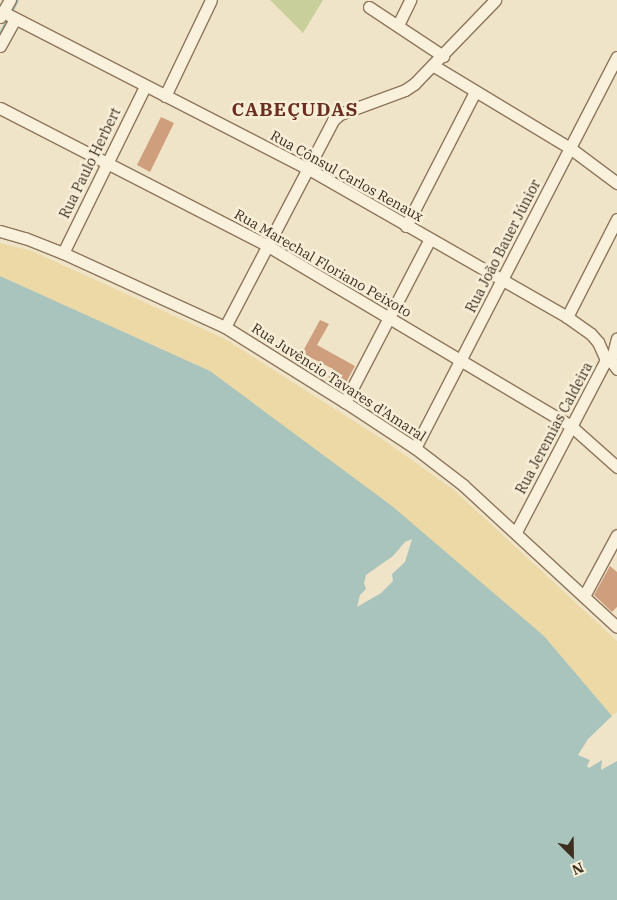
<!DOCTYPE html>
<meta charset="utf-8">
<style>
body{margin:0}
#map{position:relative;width:617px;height:900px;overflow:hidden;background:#f0e4c8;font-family:"IBM Plex Serif",serif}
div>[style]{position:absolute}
.green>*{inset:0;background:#c9cf9b}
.sand>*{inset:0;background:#ecd9a5}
.water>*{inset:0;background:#a9c4bc}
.stream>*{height:2.5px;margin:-1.25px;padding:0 1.25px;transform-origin:1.25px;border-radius:1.25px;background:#a9c4bc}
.building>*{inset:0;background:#cf9f7d}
.roads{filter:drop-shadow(1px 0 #8d765c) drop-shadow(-1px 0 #8d765c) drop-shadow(0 1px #8d765c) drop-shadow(0 -1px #8d765c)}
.minor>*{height:11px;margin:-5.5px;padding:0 5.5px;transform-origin:5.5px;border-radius:5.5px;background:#faf1dc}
span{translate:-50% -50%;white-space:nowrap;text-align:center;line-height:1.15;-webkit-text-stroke:5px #f7eed8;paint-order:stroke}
.street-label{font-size:14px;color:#3d2e20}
.district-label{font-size:19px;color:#6b2e1e;font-weight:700;letter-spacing:1px}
.north{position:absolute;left:547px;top:830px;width:50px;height:50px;-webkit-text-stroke:4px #f7eed8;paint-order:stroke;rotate:157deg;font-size:14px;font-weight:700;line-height:20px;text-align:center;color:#3d2e20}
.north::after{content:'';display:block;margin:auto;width:18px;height:22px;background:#3d2e20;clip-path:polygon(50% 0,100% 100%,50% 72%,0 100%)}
</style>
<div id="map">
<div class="green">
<div style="clip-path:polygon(270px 0,323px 0,303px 33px)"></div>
</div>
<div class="sand">
<div style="clip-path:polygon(0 243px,32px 251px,225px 339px,385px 441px,454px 490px,617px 641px,617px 712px,612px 716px,544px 636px,210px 371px,0 276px)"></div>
</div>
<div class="water">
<div style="clip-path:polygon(evenodd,0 276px,210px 371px,392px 506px,544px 636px,612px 716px,588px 739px,578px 755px,590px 760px,587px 766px,589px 768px,602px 760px,601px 770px,617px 761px,617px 900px,0 900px,0 276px,412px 539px,405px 562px,392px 574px,393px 581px,381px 593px,357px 607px,360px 595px,366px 589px,364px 583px,366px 575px,393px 556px,405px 542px,412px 539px)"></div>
</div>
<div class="stream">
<div style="left:11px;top:12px;width:13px;rotate:-63deg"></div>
<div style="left:0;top:33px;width:16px;rotate:-63deg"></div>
</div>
<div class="building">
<div style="clip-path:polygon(161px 117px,174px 123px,150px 172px,137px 165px)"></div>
<div style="clip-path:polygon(320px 320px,329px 324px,317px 345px,355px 366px,342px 390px,326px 381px,333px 369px,302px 353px)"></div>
<div style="clip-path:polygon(610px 566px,617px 572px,617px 607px,612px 612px,594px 595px)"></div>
</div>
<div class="roads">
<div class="minor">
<div style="left:369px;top:7px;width:89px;rotate:33.5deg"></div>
<div style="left:3px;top:12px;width:342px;rotate:27.2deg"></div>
<div style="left:307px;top:168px;width:300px;rotate:29.8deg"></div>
<div style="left:567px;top:317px;width:29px;rotate:35deg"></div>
<div style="left:591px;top:334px;width:11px;rotate:49deg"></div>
<div style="left:598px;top:342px;width:20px;rotate:66deg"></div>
<div style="left:0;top:17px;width:20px;rotate:-60deg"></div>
<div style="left:398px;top:25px;width:28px;rotate:-64deg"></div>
<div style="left:0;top:46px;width:31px;rotate:-61deg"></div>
<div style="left:434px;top:66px;width:159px;rotate:31.1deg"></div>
<div style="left:570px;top:148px;width:59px;rotate:36.7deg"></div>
<div style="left:165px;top:96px;width:106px;rotate:-64.4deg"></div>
<div style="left:0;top:108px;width:301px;rotate:27.2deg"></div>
<div style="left:268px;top:246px;width:352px;rotate:30.7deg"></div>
<div style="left:571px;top:426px;width:62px;rotate:41.7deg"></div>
<div style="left:406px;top:226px;width:151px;rotate:-62.8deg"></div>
<div style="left:0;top:231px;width:26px;rotate:16deg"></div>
<div style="left:25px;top:238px;width:41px;rotate:21.5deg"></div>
<div style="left:63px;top:253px;width:178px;rotate:24.6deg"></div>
<div style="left:225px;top:327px;width:142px;rotate:32deg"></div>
<div style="left:345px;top:402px;width:84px;rotate:33.3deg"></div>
<div style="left:415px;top:448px;width:61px;rotate:37.6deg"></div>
<div style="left:463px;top:485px;width:209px;rotate:42.7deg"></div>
<div style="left:63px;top:253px;width:186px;rotate:-63.8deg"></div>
<div style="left:567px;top:317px;width:110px;rotate:-63deg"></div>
<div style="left:225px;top:327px;width:233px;rotate:-62.4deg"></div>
<div style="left:333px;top:120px;width:9px;rotate:-41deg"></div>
<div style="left:340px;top:114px;width:69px;rotate:-20.3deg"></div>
<div style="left:405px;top:90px;width:11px;rotate:-34deg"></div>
<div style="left:414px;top:84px;width:117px;rotate:-46deg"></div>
<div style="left:606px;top:360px;width:5px;rotate:11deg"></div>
<div style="left:611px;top:361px;width:10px;rotate:53deg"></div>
<div style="left:345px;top:402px;width:184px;rotate:-62.5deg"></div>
<div style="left:415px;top:448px;width:440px;rotate:-62.7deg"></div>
<div style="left:516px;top:532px;width:194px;rotate:-62.4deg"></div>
<div style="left:606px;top:360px;width:9px;rotate:-41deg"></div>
<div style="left:613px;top:354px;width:16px;rotate:-76deg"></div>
<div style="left:584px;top:596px;width:69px;rotate:-61.6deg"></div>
</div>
</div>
<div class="street-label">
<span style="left:90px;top:163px;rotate:-64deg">Rua Paulo Herbert</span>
<span style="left:347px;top:176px;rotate:29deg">Rua Cônsul Carlos Renaux</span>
<span style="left:503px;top:246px;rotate:-63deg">Rua João Bauer Júnior</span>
<span style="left:323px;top:263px;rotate:30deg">Rua Marechal Floriano Peixoto</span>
<span style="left:339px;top:382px;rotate:33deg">Rua Juvêncio Tavares d'Amaral</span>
<span style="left:554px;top:428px;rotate:-62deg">Rua Jeremias Caldeira</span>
</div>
<div class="district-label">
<span style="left:295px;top:110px">CABEÇUDAS</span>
</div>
<div class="north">N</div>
</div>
